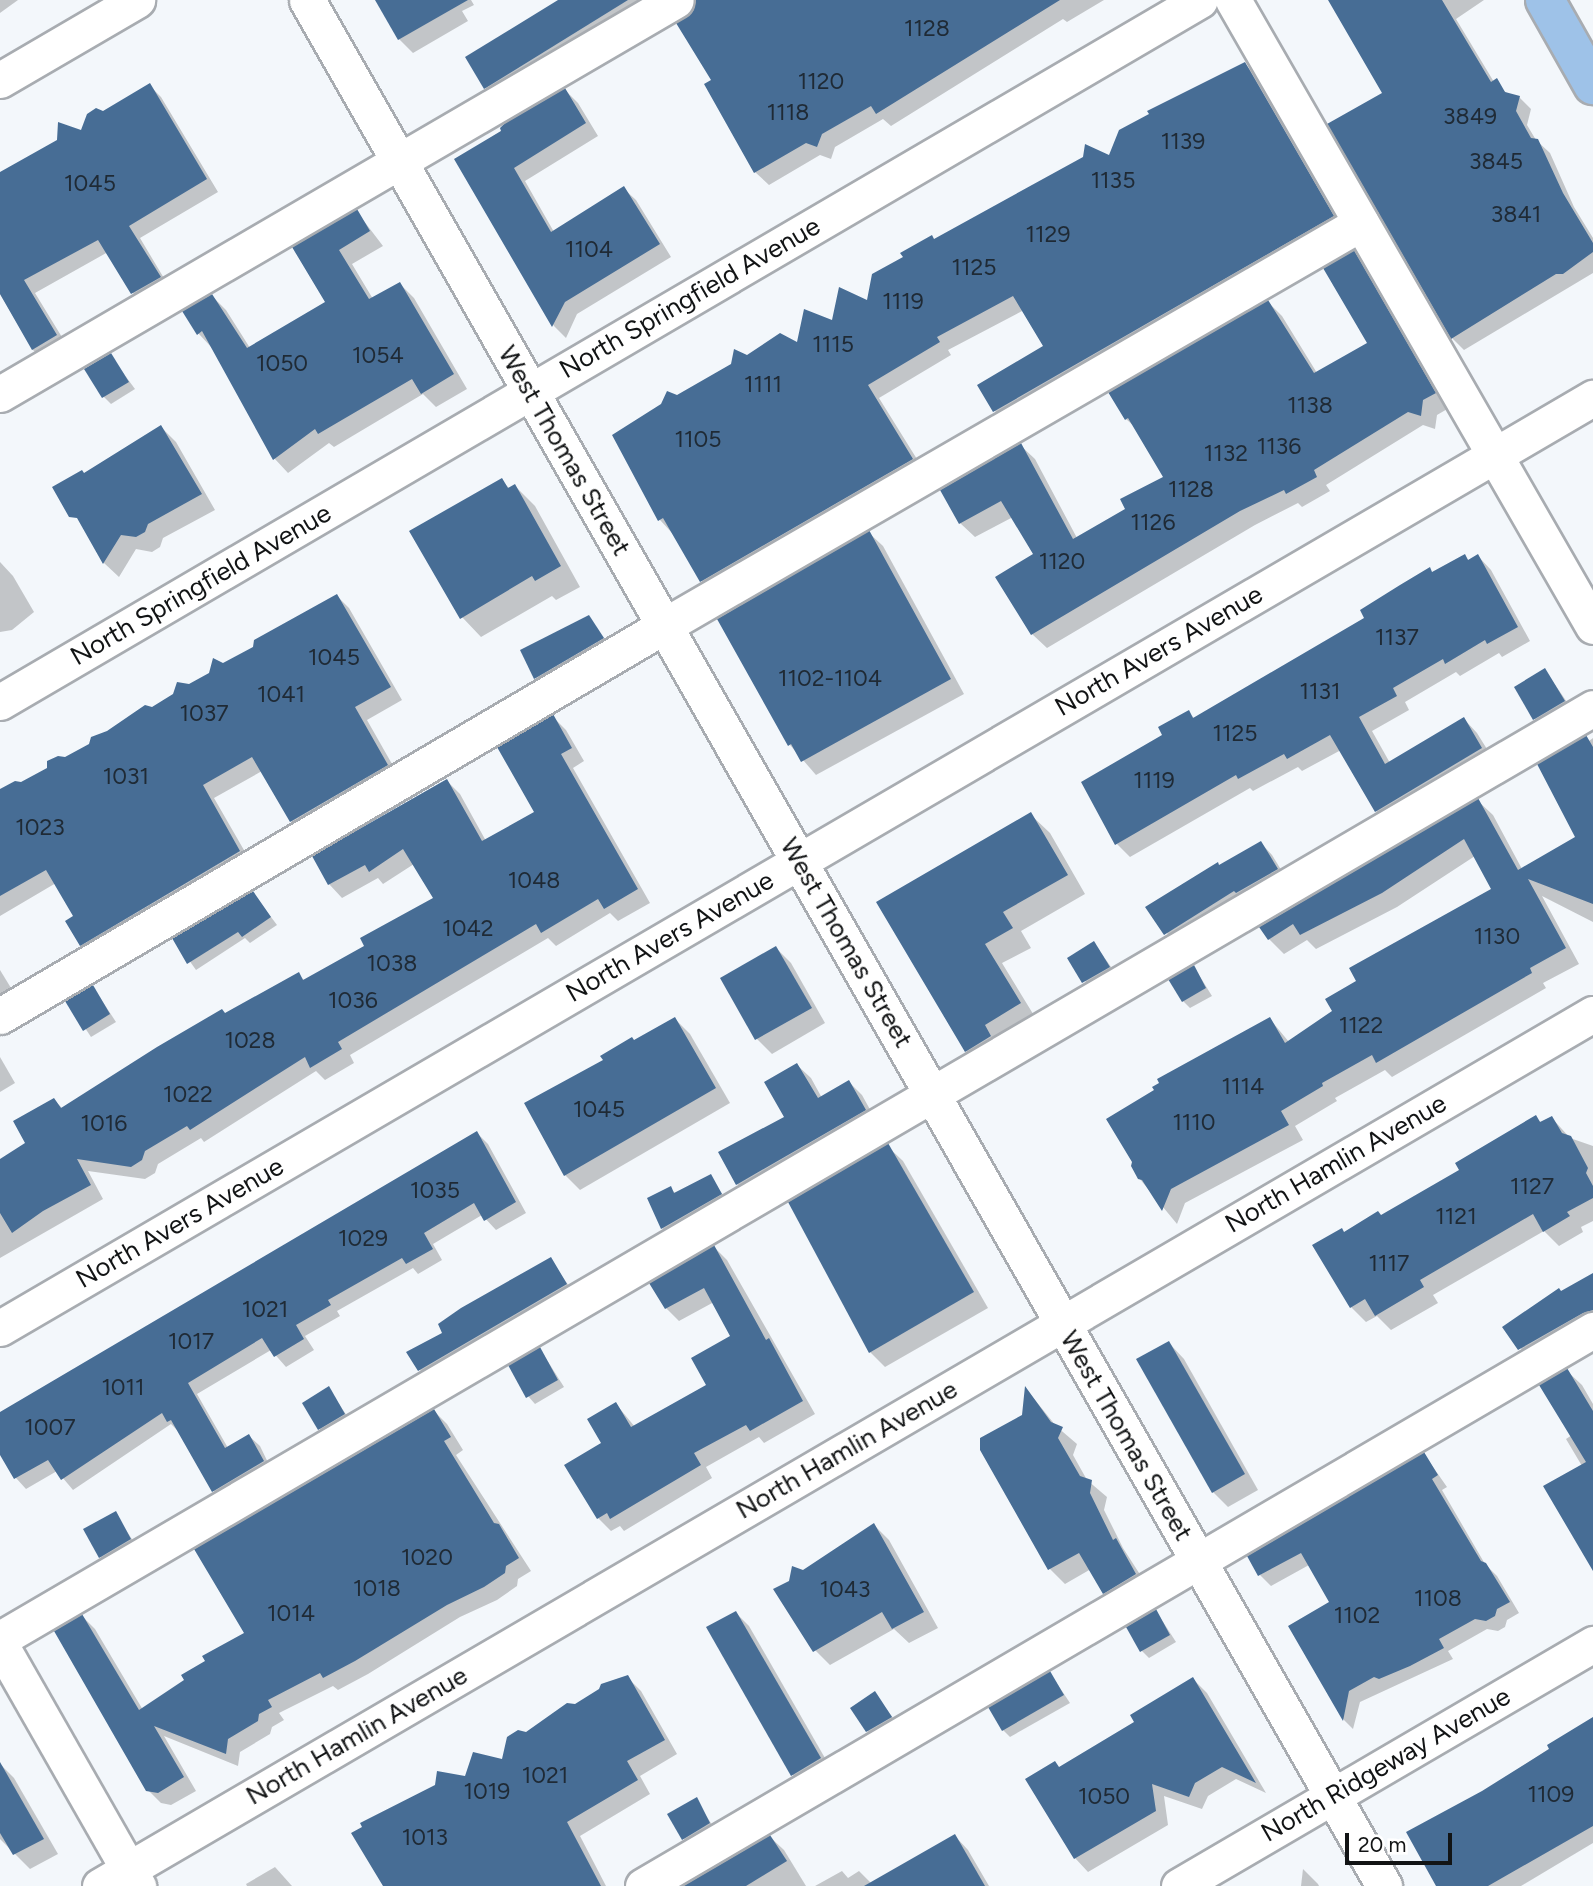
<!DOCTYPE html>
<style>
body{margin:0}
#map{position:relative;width:1593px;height:1886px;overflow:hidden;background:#f3f7fb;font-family:Figtree,sans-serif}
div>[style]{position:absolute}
.shadow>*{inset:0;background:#0003}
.building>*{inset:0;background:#476d95}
.roads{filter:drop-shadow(2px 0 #a8acb1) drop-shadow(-2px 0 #a8acb1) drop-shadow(0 2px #a8acb1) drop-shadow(0 -2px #a8acb1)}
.minor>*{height:35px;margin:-17.5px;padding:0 17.5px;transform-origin:17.5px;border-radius:17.5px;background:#fff}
.major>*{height:38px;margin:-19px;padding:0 19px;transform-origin:19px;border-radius:19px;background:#9ec2e8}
span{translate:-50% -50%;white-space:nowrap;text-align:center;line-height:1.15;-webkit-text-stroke:5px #fff;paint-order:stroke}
.number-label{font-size:23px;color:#1f2a35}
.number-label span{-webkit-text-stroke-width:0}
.street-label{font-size:26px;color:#121415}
.scale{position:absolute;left:1345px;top:1833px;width:107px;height:32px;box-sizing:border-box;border:4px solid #121415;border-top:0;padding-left:9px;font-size:21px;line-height:24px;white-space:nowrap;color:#121415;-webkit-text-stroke:5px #fff;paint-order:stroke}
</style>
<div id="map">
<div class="shadow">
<div style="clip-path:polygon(0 0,18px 0,0 13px)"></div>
<div style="clip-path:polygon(377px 0,471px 0,474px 5px,462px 11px,468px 21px,413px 53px,399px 39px)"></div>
<div style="clip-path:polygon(561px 0,672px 0,499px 101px,485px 87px)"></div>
<div style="clip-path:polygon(698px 0,1104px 0,1067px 22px,1063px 19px,891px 126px,883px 119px,835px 147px,831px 159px,820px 155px,769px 185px,755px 172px,713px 81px,695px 12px)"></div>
<div style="clip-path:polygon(1330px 0,1484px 0,1456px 19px,1494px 82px,1509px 95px,1519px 97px,1531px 109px,1527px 125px,1536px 140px,1550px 153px,1574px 207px,1593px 238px,1593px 273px,1464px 350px,1452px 338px,1384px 93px)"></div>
<div style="clip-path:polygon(1245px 64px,1258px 77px,1345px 229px,1007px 424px,995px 411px,980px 386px,1045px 347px,1024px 310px,948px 350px,951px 355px,879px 398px,925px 472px,714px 593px,702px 581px,672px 533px,660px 520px,677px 397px,747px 357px,799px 344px,869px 302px,935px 241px,1110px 158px)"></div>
<div style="clip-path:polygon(149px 85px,161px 97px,218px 192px,140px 238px,171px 290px,145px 305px,133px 293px,108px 252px,35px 293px,68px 347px,45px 362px,33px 350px,0 294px,0 174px,82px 132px,103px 113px)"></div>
<div style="clip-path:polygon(565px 90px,578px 103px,598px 136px,525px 181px,554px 232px,623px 188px,636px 200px,671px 257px,577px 314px,566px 338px,554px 326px,456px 160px)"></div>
<div style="clip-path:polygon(357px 212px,383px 246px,352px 264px,373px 299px,400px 284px,414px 298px,467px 389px,436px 407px,423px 394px,334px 447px,329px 443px,288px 473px,274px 458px,213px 349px,198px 333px,212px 296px,226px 310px,250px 348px,328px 302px,295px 248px)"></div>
<div style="clip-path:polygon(1354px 253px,1368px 267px,1449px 408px,1437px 415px,1435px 429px,1423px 425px,1326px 485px,1330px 491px,1302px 507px,1298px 503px,1255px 525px,1047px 648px,1032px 634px,997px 577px,1035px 554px,1013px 517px,975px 537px,960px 523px,1020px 445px,1035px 459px,1077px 538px,1128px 509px,1165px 477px,1136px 428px,1126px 419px,1268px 302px,1282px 316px,1317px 373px,1370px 343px)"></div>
<div style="clip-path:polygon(110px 355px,135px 389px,111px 404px,104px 397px)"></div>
<div style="clip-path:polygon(161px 427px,176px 442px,215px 510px,163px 538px,160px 547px,152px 552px,136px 549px,119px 577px,104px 563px,77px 514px)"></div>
<div style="clip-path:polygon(501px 480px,510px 489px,515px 486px,535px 506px,580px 587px,556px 600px,552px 596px,481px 637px,462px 617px)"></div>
<div style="clip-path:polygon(869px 533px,883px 546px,964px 694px,816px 775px,790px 745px,719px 619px)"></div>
<div style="clip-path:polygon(1465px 556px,1469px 561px,1478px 556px,1491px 570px,1530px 641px,1502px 657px,1499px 653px,1460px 676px,1456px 672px,1405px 702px,1409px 710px,1372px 731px,1390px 763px,1464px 719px,1477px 733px,1495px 762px,1390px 825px,1376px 811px,1341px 750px,1302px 771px,1298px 767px,1253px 791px,1250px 788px,1130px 857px,1117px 844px,1165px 735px,1188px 712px,1195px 719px,1366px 618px)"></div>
<div style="clip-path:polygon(0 562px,13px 576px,34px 612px,12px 630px,0 632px)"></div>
<div style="clip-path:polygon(337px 596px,349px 608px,402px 700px,367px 720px,400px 778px,304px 834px,291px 821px,262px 771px,214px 798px,252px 864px,94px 957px,81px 945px,75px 917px,56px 883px,0 916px,0 791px,21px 784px,152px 709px)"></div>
<div style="clip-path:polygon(589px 617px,609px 646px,542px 685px,535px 678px)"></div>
<div style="clip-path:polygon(1545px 670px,1571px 708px,1542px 726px,1535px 719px)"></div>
<div style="clip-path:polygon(553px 717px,566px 730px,584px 761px,573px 768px,650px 903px,618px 921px,610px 913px,556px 946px,548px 938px,350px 1055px,354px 1063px,325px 1080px,316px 1071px,204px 1142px,201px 1138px,158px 1164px,155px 1173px,145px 1179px,88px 1171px,103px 1199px,0 1258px,0 1161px,28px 1144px,54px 1100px,63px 1109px,298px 974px,305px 981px,366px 947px,435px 898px,414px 864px,383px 884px,378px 878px,342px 898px,329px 884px,447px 781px,460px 794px,486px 841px,536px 812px)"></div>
<div style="clip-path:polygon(1593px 738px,1593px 922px,1542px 896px,1579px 964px,1543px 983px,1546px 988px,1392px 1077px,1385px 1070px,1335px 1098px,1337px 1101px,1295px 1126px,1303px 1140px,1185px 1203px,1177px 1224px,1139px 1178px,1156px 1090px,1270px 1019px,1289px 1042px,1335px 1012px,1358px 982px,1494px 890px,1475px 856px,1397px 907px,1316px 949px,1307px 940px,1284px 954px,1269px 939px,1478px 801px,1493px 815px,1522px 869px,1578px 837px,1589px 741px)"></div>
<div style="clip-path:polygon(1031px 815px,1050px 833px,1085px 894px,1021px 931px,1031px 948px,1002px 963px,1038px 1022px,985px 1069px,966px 1051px,878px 902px)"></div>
<div style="clip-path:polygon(1261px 843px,1272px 855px,1288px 881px,1176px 945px,1148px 908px)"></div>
<div style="clip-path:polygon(253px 893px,277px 925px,250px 943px,245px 938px,196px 970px,174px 939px)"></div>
<div style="clip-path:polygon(1094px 943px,1116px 974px,1091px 989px,1069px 959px)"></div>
<div style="clip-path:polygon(776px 948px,791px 963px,825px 1023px,772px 1054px,757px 1039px,722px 979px)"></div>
<div style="clip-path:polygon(1194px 967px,1212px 996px,1190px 1008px,1183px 1001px)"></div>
<div style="clip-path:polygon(0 970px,19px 1001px,0 1013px)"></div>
<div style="clip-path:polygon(93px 987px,116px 1022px,91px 1037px,68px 1002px)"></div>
<div style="clip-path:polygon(675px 1019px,690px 1034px,730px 1103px,580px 1190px,565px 1175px,605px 1060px)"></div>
<div style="clip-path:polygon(0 1057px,15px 1083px,0 1092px)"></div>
<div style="clip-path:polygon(797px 1065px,811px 1078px,822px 1098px,849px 1082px,862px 1095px,878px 1124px,750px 1197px,737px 1184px,786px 1117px)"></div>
<div style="clip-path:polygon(1536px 1118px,1542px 1123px,1552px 1118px,1570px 1138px,1593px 1146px,1593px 1221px,1581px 1227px,1583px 1232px,1559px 1246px,1544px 1231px,1433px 1295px,1438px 1303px,1391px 1330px,1377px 1316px,1366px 1322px,1351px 1307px,1345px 1233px,1382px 1216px,1462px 1171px)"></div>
<div style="clip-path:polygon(477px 1133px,488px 1144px,526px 1213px,496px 1230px,482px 1215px,433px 1244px,442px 1260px,418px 1274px,413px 1268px,337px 1311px,340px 1316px,305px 1336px,314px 1350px,286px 1367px,271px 1350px,197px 1394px,228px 1448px,249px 1436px,260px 1446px,273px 1473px,224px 1501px,214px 1491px,179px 1432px,171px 1424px,73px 1490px,57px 1471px,26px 1489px,16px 1478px,0 1451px,0 1414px)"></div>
<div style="clip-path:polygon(887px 1146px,903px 1161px,988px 1308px,885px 1367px,870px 1352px)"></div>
<div style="clip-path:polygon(710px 1176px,727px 1201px,669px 1235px,662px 1228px,649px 1199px,670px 1188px,676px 1194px)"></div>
<div style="clip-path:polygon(714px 1247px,727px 1260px,815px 1414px,764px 1443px,759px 1437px,706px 1467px,712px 1478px,624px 1531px,620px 1526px,611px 1531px,598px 1518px,603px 1443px,616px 1404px,635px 1427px,709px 1385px,732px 1336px,714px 1302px,679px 1321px,666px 1308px)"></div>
<div style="clip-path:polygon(551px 1260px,573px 1292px,427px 1377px,420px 1370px,409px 1352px,445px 1334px)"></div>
<div style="clip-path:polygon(1593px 1275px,1593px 1318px,1527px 1356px,1504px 1327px)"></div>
<div style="clip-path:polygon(1169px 1343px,1184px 1359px,1258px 1490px,1228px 1507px,1213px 1492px)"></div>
<div style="clip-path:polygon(540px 1349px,564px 1387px,535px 1404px,528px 1396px)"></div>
<div style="clip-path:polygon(1567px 1371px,1582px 1385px,1593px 1404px,1593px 1564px,1582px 1466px,1566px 1439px,1572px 1435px)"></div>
<div style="clip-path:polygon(329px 1389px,351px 1422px,327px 1436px,320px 1429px)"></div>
<div style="clip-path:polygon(1027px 1390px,1056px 1426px,1077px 1444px,1073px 1455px,1087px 1480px,1107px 1497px,1104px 1510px,1123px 1548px,1150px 1590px,1119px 1608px,1104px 1593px,1091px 1569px,1065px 1584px,1050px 1569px,1024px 1416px)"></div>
<div style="clip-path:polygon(434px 1411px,447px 1424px,463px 1450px,456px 1455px,531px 1571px,518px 1579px,517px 1586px,497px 1600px,460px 1617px,368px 1674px,338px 1690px,333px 1686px,279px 1713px,284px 1720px,272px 1727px,270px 1734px,240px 1752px,238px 1766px,164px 1736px,196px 1791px,171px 1805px,161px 1803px,148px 1790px,82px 1616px,95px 1629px,143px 1710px,186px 1681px,247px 1633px)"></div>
<div style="clip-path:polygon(1424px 1454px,1447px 1487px,1442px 1490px,1485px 1564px,1497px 1576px,1519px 1613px,1507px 1620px,1505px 1627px,1498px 1631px,1487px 1629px,1448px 1651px,1453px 1659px,1360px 1702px,1353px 1729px,1344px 1720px,1291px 1627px,1332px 1603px,1309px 1565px,1271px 1586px,1260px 1575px)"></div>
<div style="clip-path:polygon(115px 1513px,137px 1547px,107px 1564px,100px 1557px)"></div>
<div style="clip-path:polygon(874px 1525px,889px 1540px,938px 1628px,909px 1643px,894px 1629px,830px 1665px,815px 1650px,804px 1572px)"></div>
<div style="clip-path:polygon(1156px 1611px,1176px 1642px,1149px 1658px,1142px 1651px)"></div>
<div style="clip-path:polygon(736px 1613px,749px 1626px,833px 1772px,806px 1788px,793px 1775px)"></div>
<div style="clip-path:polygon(1050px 1673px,1070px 1703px,1010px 1737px,1003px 1730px)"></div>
<div style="clip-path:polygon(627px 1677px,641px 1691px,677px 1754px,640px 1776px,650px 1794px,580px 1836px,606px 1886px,384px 1886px,466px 1778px,503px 1761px,526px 1733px)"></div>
<div style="clip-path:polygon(1193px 1679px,1207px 1693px,1266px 1793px,1236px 1779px,1208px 1796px,1202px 1809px,1164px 1796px,1168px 1825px,1088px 1872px,1075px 1858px,1060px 1769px,1137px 1722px)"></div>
<div style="clip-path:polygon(875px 1693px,898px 1725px,874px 1738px,867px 1731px)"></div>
<div style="clip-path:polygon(1593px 1720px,1593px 1843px,1521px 1886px,1438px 1886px,1483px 1792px)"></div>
<div style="clip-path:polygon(0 1764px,14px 1778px,58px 1854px,30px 1869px,0 1839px)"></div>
<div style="clip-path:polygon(696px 1800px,716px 1831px,691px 1846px,684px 1839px)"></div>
<div style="clip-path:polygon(955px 1836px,968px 1850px,989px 1886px,815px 1886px,842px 1871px,848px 1878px,859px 1871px,871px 1883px)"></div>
<div style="clip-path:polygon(770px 1837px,784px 1850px,806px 1886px,714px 1886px)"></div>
<div style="clip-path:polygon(275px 1867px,292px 1886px,247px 1886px,246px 1884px)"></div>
<div style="clip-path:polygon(1303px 1869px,1318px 1884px,1319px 1886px,1301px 1886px)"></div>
</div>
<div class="building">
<div style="clip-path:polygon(375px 0,468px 0,398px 40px)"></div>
<div style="clip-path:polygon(558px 0,628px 0,484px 89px,465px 57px)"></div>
<div style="clip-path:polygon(696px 0,1060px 0,876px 114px,871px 106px,822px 134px,817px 147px,806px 143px,754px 173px,704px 84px,711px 80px,676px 23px,693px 11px)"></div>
<div style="clip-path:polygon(1328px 0,1442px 0,1491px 82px,1497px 78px,1505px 92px,1520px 96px,1516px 111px,1531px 138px,1538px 139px,1563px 193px,1593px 243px,1593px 252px,1563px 274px,1556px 274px,1451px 339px,1327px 124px,1382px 93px)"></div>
<div style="clip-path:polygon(1245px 62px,1334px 216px,993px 412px,977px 385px,1043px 346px,1013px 296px,937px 337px,940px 342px,868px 385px,913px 459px,700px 582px,663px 518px,658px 521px,612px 435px,661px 404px,667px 391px,677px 395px,731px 364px,734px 349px,747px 355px,780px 333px,797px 342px,804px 309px,832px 320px,839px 287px,867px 300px,872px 274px,903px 257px,900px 253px,932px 235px,934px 239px,1083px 157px,1085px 144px,1109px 155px,1119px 130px,1149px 114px,1147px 111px)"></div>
<div style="clip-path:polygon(150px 83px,207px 179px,129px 226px,161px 277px,131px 294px,98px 240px,24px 280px,57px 335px,32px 350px,0 294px,0 172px,57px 140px,58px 122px,81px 130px,87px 114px,96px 108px,103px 111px)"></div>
<div style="clip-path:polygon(565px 88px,586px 123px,514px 168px,551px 232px,624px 186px,660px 244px,565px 302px,552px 327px,454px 159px,501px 131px,500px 128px,505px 123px)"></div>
<div style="clip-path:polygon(357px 209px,370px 231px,339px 250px,369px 299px,400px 282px,454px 374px,421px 394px,412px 379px,318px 434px,315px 429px,273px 460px,202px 331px,197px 335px,182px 311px,212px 294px,247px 348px,325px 302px,292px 247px)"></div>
<div style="clip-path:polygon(1354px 250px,1436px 393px,1423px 400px,1421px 416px,1408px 412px,1314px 470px,1317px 477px,1286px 494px,1284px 490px,1240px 511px,1031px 635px,995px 577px,1033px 554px,1001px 501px,959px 524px,940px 490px,1021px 443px,1073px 539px,1125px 509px,1120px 499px,1163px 477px,1128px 418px,1125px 420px,1108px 392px,1268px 300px,1314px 373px,1367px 343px,1323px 268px)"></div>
<div style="clip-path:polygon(111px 353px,129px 382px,102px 398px,84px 369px)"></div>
<div style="clip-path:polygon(161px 425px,202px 494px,148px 524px,145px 532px,136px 537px,121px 535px,103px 564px,77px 518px,69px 517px,52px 487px,82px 470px,84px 473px)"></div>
<div style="clip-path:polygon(502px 478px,508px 488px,515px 484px,561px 566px,535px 581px,532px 576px,460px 619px,409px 531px)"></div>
<div style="clip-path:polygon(869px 530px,951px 679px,801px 762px,791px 744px,788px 746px,717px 619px)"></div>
<div style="clip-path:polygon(1465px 554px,1468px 560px,1478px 554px,1518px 627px,1487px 644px,1485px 640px,1445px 664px,1443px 659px,1393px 688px,1397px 696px,1359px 717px,1385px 764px,1464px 717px,1482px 748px,1375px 812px,1330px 735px,1287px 759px,1284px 754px,1238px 779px,1236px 775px,1115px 845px,1081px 782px,1162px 735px,1158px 727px,1189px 710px,1193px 718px,1364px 618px,1360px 610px,1400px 585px,1430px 567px,1432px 572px)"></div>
<div style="clip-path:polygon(337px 594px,391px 687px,355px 707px,388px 765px,290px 822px,252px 757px,203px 785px,240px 851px,80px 946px,65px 921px,73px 916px,46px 870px,0 896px,0 789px,15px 781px,21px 782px,47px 768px,47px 761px,58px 756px,65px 757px,89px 744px,91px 737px,107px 731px,145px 705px,152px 707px,173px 694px,177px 682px,189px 684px,209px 673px,213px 658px,223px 663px,253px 647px,254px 640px)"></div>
<div style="clip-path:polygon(589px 615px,604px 638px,534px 679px,520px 650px)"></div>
<div style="clip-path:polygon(1545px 668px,1565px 701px,1533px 720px,1514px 687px)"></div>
<div style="clip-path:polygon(553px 714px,572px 748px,561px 754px,638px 889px,604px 909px,598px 899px,541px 933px,536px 924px,338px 1042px,342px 1049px,310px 1068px,305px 1057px,190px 1130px,187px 1126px,145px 1151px,142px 1160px,131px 1167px,77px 1159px,91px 1185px,43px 1211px,12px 1233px,0 1213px,0 1159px,25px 1143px,13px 1121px,54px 1098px,61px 1108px,157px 1047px,222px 1009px,225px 1013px,299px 972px,303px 980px,364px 946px,360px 938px,433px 898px,403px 849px,369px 872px,365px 865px,328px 885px,312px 856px,447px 779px,482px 841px,534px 812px,497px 747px)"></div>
<div style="clip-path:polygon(1586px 735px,1593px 747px,1593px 904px,1528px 879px,1566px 948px,1530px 968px,1532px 973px,1376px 1063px,1372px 1055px,1322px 1083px,1323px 1086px,1281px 1111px,1289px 1125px,1171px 1189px,1162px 1211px,1142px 1180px,1138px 1179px,1131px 1166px,1132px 1162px,1106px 1119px,1154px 1090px,1152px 1087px,1159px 1083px,1157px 1079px,1270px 1017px,1285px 1043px,1332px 1011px,1325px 999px,1356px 981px,1349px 968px,1491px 889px,1464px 839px,1382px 893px,1300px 935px,1293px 924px,1268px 940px,1259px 927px,1478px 798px,1518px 870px,1575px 837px,1537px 764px)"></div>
<div style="clip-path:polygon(1031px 812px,1068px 875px,1003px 912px,1013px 928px,985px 944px,1021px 1003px,985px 1025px,991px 1036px,965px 1052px,876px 902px)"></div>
<div style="clip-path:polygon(1261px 841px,1278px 869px,1236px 893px,1234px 891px,1164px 935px,1145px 907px,1218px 862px,1219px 865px)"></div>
<div style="clip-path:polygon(253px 891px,271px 917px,242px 937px,238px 932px,187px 964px,172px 938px)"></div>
<div style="clip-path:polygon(1094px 941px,1110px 967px,1082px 983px,1067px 958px)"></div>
<div style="clip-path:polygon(776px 946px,812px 1008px,755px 1040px,720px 978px)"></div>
<div style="clip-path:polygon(1194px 965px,1206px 988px,1182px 1002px,1168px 979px)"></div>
<div style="clip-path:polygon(93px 985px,110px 1014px,83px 1031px,65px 1001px)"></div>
<div style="clip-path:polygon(675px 1017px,716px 1088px,564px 1176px,524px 1103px,603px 1060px,600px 1056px,632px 1037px,634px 1040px)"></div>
<div style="clip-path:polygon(797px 1063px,818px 1098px,849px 1080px,866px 1110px,736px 1185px,718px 1152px,784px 1117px,764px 1082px)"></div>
<div style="clip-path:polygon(1536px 1115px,1540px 1122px,1552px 1116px,1562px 1133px,1571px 1136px,1588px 1168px,1586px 1173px,1593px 1186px,1593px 1198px,1567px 1212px,1570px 1216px,1543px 1232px,1533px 1214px,1420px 1280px,1424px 1287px,1375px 1316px,1365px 1299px,1350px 1308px,1312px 1245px,1342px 1228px,1344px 1232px,1378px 1211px,1381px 1215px,1459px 1170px,1455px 1163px)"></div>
<div style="clip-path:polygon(477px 1131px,516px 1202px,484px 1221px,474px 1203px,424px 1233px,433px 1249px,406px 1264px,402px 1258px,328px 1300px,331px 1305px,296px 1325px,304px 1339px,274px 1357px,262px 1338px,188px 1383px,225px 1448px,249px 1434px,264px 1461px,212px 1492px,171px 1420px,167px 1422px,162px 1413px,61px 1480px,48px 1460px,14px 1479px,0 1455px,0 1412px)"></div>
<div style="clip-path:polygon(888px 1143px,974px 1292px,869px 1353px,788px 1202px)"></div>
<div style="clip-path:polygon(711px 1174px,722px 1194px,661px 1229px,647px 1198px,671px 1186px,674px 1193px)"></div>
<div style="clip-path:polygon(714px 1245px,766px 1340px,769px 1338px,803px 1401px,750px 1431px,746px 1425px,694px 1453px,701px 1465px,610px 1519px,607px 1513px,597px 1519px,564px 1465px,601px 1443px,587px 1419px,616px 1402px,631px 1427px,706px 1385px,691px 1358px,730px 1336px,704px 1288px,665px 1309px,649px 1283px)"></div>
<div style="clip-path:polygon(551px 1257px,567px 1284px,418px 1371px,406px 1352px,442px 1333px,438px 1324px,461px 1308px)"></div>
<div style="clip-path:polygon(1593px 1273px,1593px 1310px,1583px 1313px,1518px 1350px,1502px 1327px,1559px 1288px,1561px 1291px)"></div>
<div style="clip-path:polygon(1169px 1341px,1245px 1474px,1212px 1493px,1136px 1359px)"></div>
<div style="clip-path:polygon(540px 1347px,558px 1380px,526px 1398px,508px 1365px)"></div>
<div style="clip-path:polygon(1567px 1368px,1593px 1411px,1593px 1571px,1543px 1486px,1586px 1462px,1539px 1385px)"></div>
<div style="clip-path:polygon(329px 1386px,345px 1414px,318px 1430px,302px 1403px)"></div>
<div style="clip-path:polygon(1025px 1386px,1051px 1422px,1063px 1427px,1058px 1438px,1080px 1476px,1092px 1480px,1090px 1493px,1113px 1540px,1116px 1538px,1136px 1574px,1103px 1594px,1079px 1553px,1048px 1570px,980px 1450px,980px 1438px,1022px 1415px)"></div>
<div style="clip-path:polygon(434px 1409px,451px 1437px,444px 1441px,494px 1523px,499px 1524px,519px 1558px,506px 1566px,505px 1573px,484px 1587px,447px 1605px,355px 1661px,323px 1678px,320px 1673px,268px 1700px,272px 1707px,259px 1714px,258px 1721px,228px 1739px,226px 1754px,154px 1726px,184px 1777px,158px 1793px,146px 1791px,54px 1631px,82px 1614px,139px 1710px,184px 1680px,181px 1675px,205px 1661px,202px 1656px,244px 1633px,194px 1549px)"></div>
<div style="clip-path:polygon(1424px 1452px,1438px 1475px,1432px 1479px,1481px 1561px,1486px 1563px,1510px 1602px,1497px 1609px,1495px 1616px,1486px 1621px,1475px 1619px,1439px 1639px,1444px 1648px,1410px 1666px,1379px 1679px,1374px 1677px,1349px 1691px,1343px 1721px,1288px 1626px,1329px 1602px,1301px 1553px,1258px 1576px,1247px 1556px)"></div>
<div style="clip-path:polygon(116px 1511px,131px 1539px,99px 1558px,83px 1529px)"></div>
<div style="clip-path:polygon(874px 1523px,924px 1612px,892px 1629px,882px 1612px,813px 1652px,773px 1589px,789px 1581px,792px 1566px,803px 1570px)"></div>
<div style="clip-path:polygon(1156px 1609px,1170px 1635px,1140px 1652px,1126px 1627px)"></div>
<div style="clip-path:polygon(736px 1611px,821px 1758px,791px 1776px,706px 1627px)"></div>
<div style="clip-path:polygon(1050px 1671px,1064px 1695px,1002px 1731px,988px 1707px)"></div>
<div style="clip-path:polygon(628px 1675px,665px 1740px,627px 1761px,638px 1780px,567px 1822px,601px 1886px,383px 1886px,351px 1833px,362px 1827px,360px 1823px,435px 1785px,437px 1771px,465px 1776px,473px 1752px,502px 1759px,507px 1737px,518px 1730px,526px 1732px,567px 1703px,575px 1704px,599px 1689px,601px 1684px)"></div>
<div style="clip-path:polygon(1193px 1677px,1256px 1783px,1222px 1767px,1195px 1783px,1189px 1797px,1152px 1784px,1156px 1811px,1074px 1859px,1025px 1779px,1055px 1761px,1059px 1767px,1134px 1722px,1130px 1715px)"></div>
<div style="clip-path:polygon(875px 1691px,892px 1717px,866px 1732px,850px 1708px)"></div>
<div style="clip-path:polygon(1593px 1717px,1593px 1826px,1488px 1886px,1436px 1886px,1406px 1832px,1482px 1791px,1549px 1749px,1547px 1745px)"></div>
<div style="clip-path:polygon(0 1762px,44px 1839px,13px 1855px,0 1833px)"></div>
<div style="clip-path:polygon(697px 1797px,710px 1823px,682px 1840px,667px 1814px)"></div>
<div style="clip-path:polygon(955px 1834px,985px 1886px,864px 1886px)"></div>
<div style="clip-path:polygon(770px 1835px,787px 1861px,746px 1886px,683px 1886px)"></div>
</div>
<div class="roads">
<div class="minor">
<div style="left:307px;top:0;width:2172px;rotate:60.27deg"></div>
<div style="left:1233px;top:0;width:722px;rotate:60.1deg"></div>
<div style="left:0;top:80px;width:159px;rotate:-30.3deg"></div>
<div style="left:0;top:394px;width:782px;rotate:-30.24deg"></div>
<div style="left:0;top:702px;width:1390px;rotate:-30.33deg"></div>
<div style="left:0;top:1016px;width:770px;rotate:-30.43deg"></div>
<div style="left:664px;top:626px;width:805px;rotate:-30.04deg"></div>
<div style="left:0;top:1328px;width:1845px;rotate:-30.28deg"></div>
<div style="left:0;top:1639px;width:1845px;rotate:-30.3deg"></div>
<div style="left:0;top:1644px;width:279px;rotate:60.3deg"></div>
<div style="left:100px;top:1886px;width:1729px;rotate:-30.29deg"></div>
<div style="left:643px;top:1886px;width:1101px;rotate:-30.34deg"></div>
<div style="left:1179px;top:1886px;width:480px;rotate:-30.3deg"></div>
</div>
<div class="major">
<div style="left:1545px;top:0;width:98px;rotate:60.5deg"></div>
</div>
</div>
<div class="number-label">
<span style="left:927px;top:28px">1128</span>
<span style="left:821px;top:81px">1120</span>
<span style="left:788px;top:112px">1118</span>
<span style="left:1470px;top:116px">3849</span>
<span style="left:1183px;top:141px">1139</span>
<span style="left:1496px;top:161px">3845</span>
<span style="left:1113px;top:180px">1135</span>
<span style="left:90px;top:183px">1045</span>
<span style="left:1516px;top:214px">3841</span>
<span style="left:1048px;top:234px">1129</span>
<span style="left:589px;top:249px">1104</span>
<span style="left:974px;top:267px">1125</span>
<span style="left:903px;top:301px">1119</span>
<span style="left:833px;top:344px">1115</span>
<span style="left:378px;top:355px">1054</span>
<span style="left:282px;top:363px">1050</span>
<span style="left:763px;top:384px">1111</span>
<span style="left:1310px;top:405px">1138</span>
<span style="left:698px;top:439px">1105</span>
<span style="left:1279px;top:446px">1136</span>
<span style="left:1226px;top:453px">1132</span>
<span style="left:1191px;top:489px">1128</span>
<span style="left:1153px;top:522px">1126</span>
<span style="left:1062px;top:561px">1120</span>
<span style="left:1397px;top:637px">1137</span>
<span style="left:334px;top:657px">1045</span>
<span style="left:830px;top:678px">1102-1104</span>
<span style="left:1320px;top:691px">1131</span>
<span style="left:281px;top:694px">1041</span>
<span style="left:204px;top:713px">1037</span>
<span style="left:1235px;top:733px">1125</span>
<span style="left:126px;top:776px">1031</span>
<span style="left:1154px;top:780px">1119</span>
<span style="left:40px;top:827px">1023</span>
<span style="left:534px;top:880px">1048</span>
<span style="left:468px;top:928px">1042</span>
<span style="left:1497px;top:936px">1130</span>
<span style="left:392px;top:963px">1038</span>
<span style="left:353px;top:1000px">1036</span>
<span style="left:1361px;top:1025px">1122</span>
<span style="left:250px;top:1040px">1028</span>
<span style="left:1243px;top:1086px">1114</span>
<span style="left:188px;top:1094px">1022</span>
<span style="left:599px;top:1109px">1045</span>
<span style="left:1194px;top:1122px">1110</span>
<span style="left:104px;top:1123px">1016</span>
<span style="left:1532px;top:1186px">1127</span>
<span style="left:435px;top:1190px">1035</span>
<span style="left:1456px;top:1216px">1121</span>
<span style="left:363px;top:1238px">1029</span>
<span style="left:1389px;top:1263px">1117</span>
<span style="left:265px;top:1309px">1021</span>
<span style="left:191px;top:1341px">1017</span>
<span style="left:123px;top:1387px">1011</span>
<span style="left:50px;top:1427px">1007</span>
<span style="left:427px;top:1557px">1020</span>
<span style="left:377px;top:1588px">1018</span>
<span style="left:845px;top:1589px">1043</span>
<span style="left:1438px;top:1598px">1108</span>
<span style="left:291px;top:1613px">1014</span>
<span style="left:1357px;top:1615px">1102</span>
<span style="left:545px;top:1775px">1021</span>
<span style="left:487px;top:1791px">1019</span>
<span style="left:1551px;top:1794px">1109</span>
<span style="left:1104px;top:1796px">1050</span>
<span style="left:425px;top:1837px">1013</span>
</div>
<div class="street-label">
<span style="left:690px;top:298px;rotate:-30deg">North Springfield Avenue</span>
<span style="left:564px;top:451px;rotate:60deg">West Thomas Street</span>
<span style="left:201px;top:585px;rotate:-30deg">North Springfield Avenue</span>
<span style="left:1159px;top:651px;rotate:-30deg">North Avers Avenue</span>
<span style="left:670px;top:937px;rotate:-30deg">North Avers Avenue</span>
<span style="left:846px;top:943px;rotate:60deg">West Thomas Street</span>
<span style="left:1336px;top:1164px;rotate:-30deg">North Hamlin Avenue</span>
<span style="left:180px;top:1223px;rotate:-30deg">North Avers Avenue</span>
<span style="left:1126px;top:1436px;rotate:60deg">West Thomas Street</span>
<span style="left:847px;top:1450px;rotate:-30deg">North Hamlin Avenue</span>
<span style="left:357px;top:1736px;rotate:-30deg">North Hamlin Avenue</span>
<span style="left:1386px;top:1765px;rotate:-30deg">North Ridgeway Avenue</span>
</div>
<div class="scale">20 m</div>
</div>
